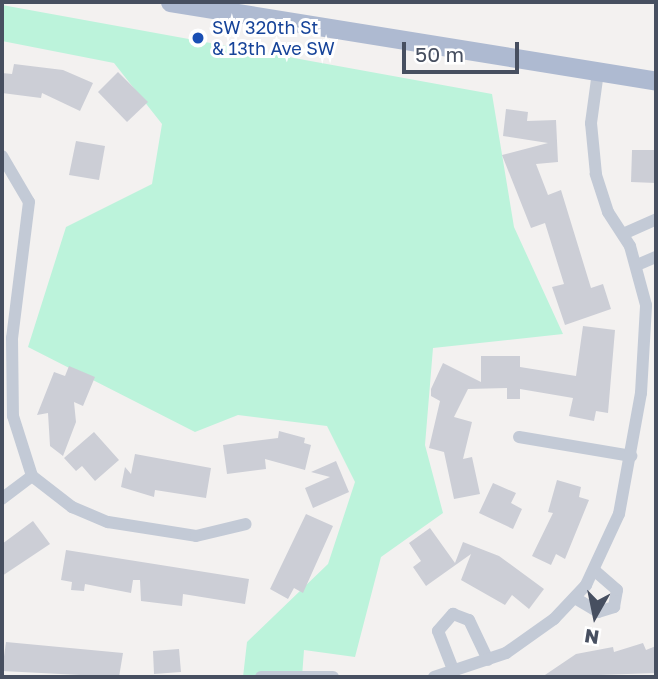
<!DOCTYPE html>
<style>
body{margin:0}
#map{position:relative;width:658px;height:679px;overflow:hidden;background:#f3f1f0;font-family:"Golos Text",sans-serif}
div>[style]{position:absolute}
.green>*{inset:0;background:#bcf3db}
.building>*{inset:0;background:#ccced6}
.minor>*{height:12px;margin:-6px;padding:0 6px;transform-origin:6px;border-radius:6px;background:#c3cad6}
.primary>*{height:19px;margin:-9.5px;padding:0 9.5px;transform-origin:9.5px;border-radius:9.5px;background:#aebad1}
.dots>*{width:19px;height:19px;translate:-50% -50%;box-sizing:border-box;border:4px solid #fff;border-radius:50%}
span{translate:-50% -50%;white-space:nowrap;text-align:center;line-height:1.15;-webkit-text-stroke:6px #fff;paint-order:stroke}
.transit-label{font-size:18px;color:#164399}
.left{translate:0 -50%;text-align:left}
.frame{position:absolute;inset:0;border:4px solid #474f60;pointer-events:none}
.north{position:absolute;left:560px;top:581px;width:70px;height:70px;-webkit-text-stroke:5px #fff;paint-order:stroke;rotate:189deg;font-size:19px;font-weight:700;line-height:28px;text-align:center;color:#474f60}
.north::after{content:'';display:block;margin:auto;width:24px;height:32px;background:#474f60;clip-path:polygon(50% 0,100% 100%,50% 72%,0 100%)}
.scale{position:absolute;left:402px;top:42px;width:117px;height:32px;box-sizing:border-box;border:4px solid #474f60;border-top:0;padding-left:9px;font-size:21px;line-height:24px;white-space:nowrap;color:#474f60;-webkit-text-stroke:5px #fff;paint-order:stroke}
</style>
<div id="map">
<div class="green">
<div style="clip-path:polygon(2px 5px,492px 94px,514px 227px,563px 334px,433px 348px,425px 445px,443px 513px,381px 557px,355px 657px,304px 650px,302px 677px,243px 677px,247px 642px,328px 564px,355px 482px,327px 426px,238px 415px,195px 432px,28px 347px,66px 227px,152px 184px,162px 124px,114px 63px,2px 41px)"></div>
</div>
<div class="building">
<div style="clip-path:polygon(14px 64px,63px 70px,93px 83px,80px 111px,42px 93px,41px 98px,2px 93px,2px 73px,12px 74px)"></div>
<div style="clip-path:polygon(118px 72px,148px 102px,127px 122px,98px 92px)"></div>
<div style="clip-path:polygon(506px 109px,528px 112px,527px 121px,556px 120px,558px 162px,536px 164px,548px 195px,561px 190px,591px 288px,603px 284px,611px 309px,565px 325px,552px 287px,564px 284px,545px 223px,531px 228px,502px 155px,548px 143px,503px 136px)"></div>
<div style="clip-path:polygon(76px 141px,105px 146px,99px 180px,69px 175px)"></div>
<div style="clip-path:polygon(632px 150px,656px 150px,656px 183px,631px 182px)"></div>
<div style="clip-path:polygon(583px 326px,615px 330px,608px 413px,596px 411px,594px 421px,569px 416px,573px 398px,520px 389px,520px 399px,507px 399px,507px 388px,468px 389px,454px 417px,472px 422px,463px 459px,472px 457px,480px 494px,454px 499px,444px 452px,429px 448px,440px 401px,431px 396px,431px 389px,443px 363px,481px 382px,481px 356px,520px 356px,520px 367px,576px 376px)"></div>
<div style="clip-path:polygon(69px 366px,95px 377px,83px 406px,74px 402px,76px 422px,63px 456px,50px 446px,48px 413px,37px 415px,54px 372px,65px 376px)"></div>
<div style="clip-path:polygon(279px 431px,305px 438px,304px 443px,311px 445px,305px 470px,265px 459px,266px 469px,227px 474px,223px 445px,278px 438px)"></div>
<div style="clip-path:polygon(94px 432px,119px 460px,95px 481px,82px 466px,76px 471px,64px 458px)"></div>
<div style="clip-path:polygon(135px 454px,211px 468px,206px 498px,155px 490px,154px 497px,121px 487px,125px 467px,131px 474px)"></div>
<div style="clip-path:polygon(336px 461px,349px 492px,313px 508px,305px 488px,330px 477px,311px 472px)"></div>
<div style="clip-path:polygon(557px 480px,581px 487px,579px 497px,589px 500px,565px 559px,556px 554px,551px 565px,532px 556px,553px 513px,548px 512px)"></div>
<div style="clip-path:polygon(493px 483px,516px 493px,511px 503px,522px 509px,513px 529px,479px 513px)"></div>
<div style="clip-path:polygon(306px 514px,333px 526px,303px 593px,294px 588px,288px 599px,270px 589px)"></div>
<div style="clip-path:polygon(33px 521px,50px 544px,2px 576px,2px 544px)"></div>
<div style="clip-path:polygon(430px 528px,455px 563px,463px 542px,499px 556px,544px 589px,529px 609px,512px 595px,505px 605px,461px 580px,471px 554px,426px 586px,413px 567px,421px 561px,409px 543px)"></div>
<div style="clip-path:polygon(66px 550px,249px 579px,245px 604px,183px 594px,182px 606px,141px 601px,140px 580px,133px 580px,131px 593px,85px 584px,84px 591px,71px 590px,72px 582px,61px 580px)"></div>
<div style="clip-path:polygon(6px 642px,123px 653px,119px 677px,2px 671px)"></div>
<div style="clip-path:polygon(643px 643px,646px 650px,656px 646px,656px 673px,542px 677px,576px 654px,613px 647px,614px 652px)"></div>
<div style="clip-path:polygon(179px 649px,181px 672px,154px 674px,153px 651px)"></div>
</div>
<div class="minor">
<div style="left:2px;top:156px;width:53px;rotate:59.6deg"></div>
<div style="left:29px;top:202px;width:137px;rotate:97.1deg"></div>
<div style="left:12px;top:338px;width:78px;rotate:89.3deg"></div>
<div style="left:13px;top:416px;width:63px;rotate:72.4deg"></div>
<div style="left:32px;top:476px;width:38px;rotate:143deg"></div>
<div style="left:623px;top:234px;width:36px;rotate:-24deg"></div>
<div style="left:637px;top:265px;width:21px;rotate:-23deg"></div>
<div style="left:519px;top:437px;width:114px;rotate:9.6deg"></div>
<div style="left:32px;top:476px;width:51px;rotate:37.8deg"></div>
<div style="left:72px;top:507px;width:39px;rotate:23deg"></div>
<div style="left:108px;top:522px;width:89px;rotate:9deg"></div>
<div style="left:196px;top:536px;width:51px;rotate:-13.5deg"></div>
<div style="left:575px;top:598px;width:27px;rotate:31deg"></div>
<div style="left:598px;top:612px;width:17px;rotate:-17deg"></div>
<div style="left:614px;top:607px;width:17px;rotate:-80deg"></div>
<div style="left:617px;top:590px;width:29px;rotate:-139deg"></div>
<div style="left:454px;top:672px;width:44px;rotate:-111.3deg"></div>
<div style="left:438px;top:631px;width:23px;rotate:-49deg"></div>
<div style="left:453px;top:614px;width:17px;rotate:21deg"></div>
<div style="left:469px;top:620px;width:44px;rotate:64.6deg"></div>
<div style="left:261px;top:677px;width:72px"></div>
<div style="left:434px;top:677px;width:76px;rotate:-18.4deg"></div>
<div style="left:506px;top:653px;width:59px;rotate:-35.3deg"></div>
<div style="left:554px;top:619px;width:47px;rotate:-46.7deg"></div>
<div style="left:586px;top:585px;width:78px;rotate:-65.1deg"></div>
<div style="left:619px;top:514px;width:123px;rotate:-79.7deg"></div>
<div style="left:641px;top:393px;width:88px;rotate:-86.7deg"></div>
<div style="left:646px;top:305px;width:61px;rotate:-105.2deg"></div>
<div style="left:630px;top:246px;width:40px;rotate:-122.9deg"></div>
<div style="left:608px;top:212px;width:40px;rotate:-108deg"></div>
<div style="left:596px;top:174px;width:51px;rotate:-95.6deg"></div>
<div style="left:591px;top:123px;width:51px;rotate:-82.2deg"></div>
</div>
<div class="primary">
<div style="left:170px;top:2px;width:492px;rotate:9.2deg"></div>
</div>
<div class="dots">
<div style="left:198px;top:38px;background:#1a4fb4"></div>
</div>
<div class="transit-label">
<span class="left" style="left:212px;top:38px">SW 320th St<br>&amp; 13th Ave SW</span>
</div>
<div class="frame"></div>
<div class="north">N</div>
<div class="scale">50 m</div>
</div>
